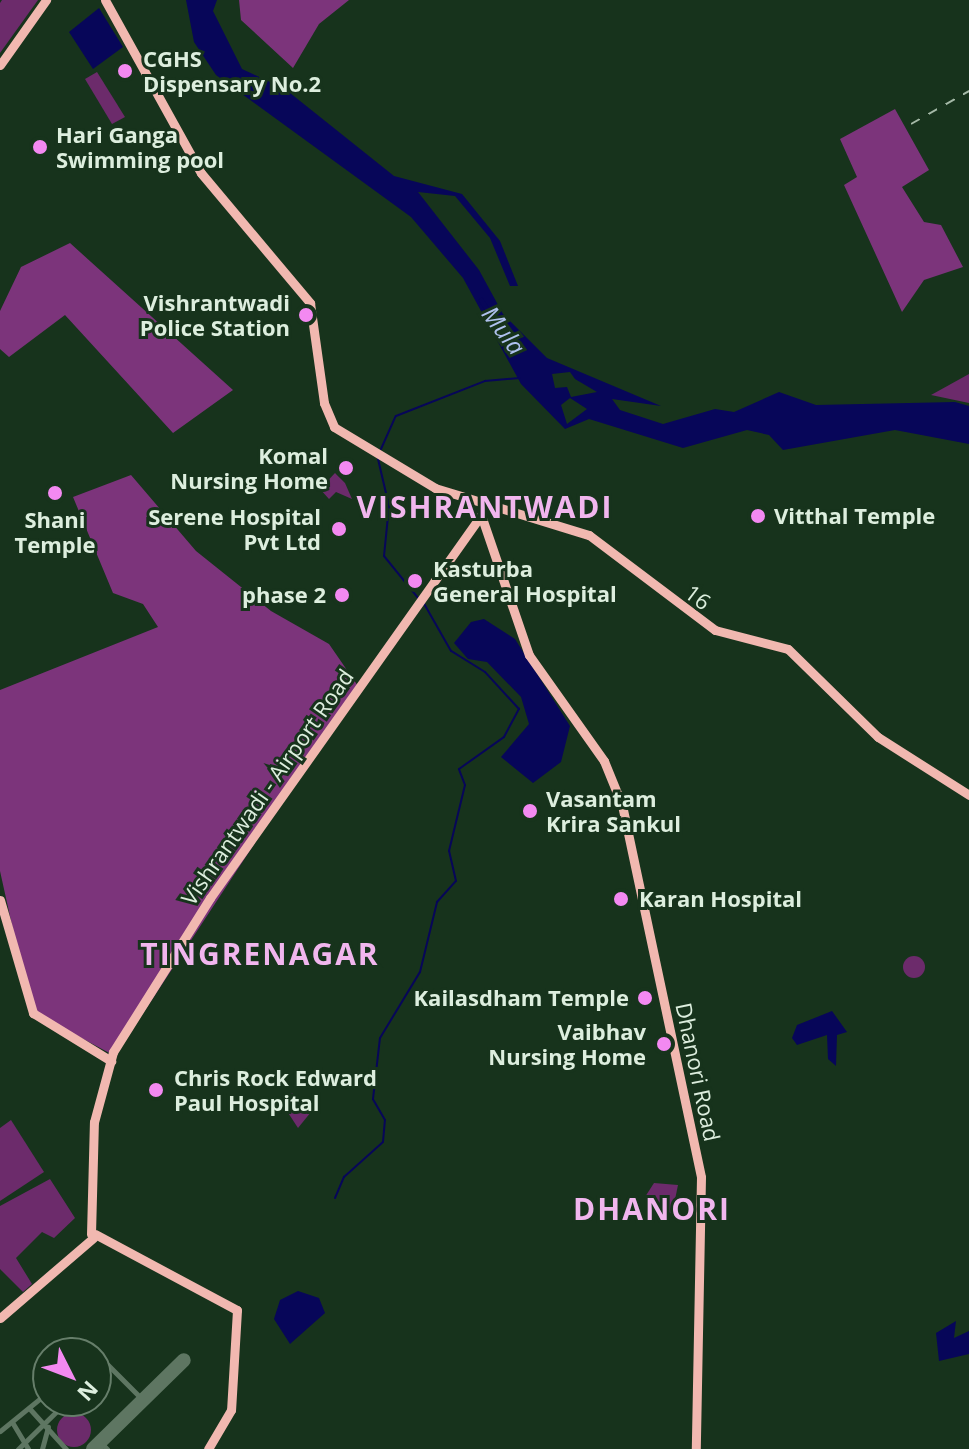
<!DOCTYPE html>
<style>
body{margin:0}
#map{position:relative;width:969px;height:1449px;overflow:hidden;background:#17331c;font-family:"Open Sans",sans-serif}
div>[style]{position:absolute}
.green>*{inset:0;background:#6c2b6b}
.round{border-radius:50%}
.forest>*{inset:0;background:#7c347b}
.water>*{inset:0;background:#070659}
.stream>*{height:2px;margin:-1px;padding:0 1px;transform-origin:1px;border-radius:1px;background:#070659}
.river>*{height:5px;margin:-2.5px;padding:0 2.5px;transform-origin:2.5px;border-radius:2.5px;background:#070659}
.taxiway>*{height:5px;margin:-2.5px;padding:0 2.5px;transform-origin:2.5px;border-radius:2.5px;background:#5e7662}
.runway>*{height:14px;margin:-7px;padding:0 7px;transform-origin:7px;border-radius:7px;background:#5e7662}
.major>*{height:9px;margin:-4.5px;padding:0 4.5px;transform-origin:4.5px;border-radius:4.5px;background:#f1b8b0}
.rail>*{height:2px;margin-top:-1px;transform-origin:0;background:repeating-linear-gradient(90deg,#a5b9a7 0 10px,transparent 0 20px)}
.dots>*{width:22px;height:22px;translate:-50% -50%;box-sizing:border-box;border:4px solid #17331c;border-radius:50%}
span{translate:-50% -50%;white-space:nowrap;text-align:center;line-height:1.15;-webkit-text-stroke:6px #17331c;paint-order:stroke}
.poi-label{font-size:22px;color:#ddeede;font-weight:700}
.left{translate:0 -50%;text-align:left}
.right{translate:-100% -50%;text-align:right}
.street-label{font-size:22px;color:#ddeede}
.water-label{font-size:24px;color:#afc1ee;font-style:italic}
.district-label{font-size:30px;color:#f1b6ee;font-weight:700;letter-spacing:2px}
.north{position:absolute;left:32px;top:1337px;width:80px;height:80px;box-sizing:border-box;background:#17331c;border:2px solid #667e6a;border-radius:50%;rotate:132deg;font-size:22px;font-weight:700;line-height:32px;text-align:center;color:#ddeede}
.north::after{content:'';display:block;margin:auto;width:28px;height:36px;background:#f389f1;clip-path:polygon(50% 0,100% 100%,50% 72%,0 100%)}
</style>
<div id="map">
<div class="green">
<div style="clip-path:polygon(2px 0,38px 0,0 53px,0 3px)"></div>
<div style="clip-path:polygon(97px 72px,125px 117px,112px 124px,85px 79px)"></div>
<div style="clip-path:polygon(969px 374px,969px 403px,931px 395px)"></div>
<div style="clip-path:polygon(335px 473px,345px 483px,352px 499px,336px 492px,329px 499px,320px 489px)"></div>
<div class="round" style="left:903px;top:956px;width:22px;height:22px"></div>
<div style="clip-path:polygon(292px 1093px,311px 1112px,298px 1128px,283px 1105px)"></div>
<div style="clip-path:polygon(11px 1120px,44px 1172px,0 1201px,0 1128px)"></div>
<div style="clip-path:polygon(50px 1179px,75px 1218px,54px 1238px,42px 1232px,16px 1258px,32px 1284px,23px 1292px,0 1269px,0 1206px)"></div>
<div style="clip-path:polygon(654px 1183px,678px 1185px,672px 1214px,645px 1197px)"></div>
<div class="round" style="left:57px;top:1413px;width:34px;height:34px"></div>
</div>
<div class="forest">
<div style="clip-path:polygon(239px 0,349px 0,319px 24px,293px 68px,241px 20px)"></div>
<div style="clip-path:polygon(895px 109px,929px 170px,902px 187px,924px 222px,941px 225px,963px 267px,924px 280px,902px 312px,844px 185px,857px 177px,840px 139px)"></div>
<div style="clip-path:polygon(70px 243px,91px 262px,233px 390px,173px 433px,65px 315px,9px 357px,0 349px,0 311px,21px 267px)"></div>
<div style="clip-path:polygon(131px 475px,196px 551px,271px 611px,329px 644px,358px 686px,115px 1056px,31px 1011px,0 871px,0 690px,158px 627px,143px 604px,113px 593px,73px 497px)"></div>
</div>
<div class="water">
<div style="clip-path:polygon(evenodd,186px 0,217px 0,213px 11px,242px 69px,285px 89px,394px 176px,462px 194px,500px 241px,518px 286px,510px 286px,490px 238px,455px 196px,418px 192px,479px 270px,503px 314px,547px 358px,661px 406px,612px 399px,620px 410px,663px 424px,715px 409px,734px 412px,779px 392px,816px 405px,955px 402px,969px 406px,969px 444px,895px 430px,783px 450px,769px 435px,747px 430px,683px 448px,589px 419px,565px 429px,521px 384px,463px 278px,411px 217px,216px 75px,194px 42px,186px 0,570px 372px,575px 379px,597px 392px,571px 397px,567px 387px,555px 388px,552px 374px,570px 372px,186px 0,570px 398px,587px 409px,567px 424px,561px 405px,570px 398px)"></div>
<div style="clip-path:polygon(99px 8px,123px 47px,93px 69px,69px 32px)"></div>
<div style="clip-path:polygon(484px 619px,515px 639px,570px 726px,561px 762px,533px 783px,501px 757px,529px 724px,521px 697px,487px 662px,468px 659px,454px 643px,471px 622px)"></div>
<div style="clip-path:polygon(832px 1011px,847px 1032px,837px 1035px,836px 1066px,828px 1059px,827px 1035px,797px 1045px,792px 1038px,797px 1025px)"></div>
<div style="clip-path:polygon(298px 1291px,319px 1298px,325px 1313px,290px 1344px,274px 1319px,280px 1300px)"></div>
<div style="clip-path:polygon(956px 1321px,954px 1338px,969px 1331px,969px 1354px,939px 1361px,936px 1333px)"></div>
</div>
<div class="stream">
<div style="left:381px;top:449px;width:36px;rotate:-66deg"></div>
<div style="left:396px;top:416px;width:96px;rotate:-21.5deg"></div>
<div style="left:485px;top:381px;width:35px;rotate:-5deg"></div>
<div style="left:378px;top:459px;width:48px;rotate:76.8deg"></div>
<div style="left:389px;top:506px;width:50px;rotate:95.7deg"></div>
<div style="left:384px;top:556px;width:54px;rotate:51deg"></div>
<div style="left:335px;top:1198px;width:23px;rotate:-67deg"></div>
<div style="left:344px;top:1177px;width:52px;rotate:-41.9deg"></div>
<div style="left:383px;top:1142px;width:22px;rotate:-85deg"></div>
<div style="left:385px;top:1120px;width:24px;rotate:-120deg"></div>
<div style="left:373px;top:1099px;width:61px;rotate:-83.5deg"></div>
<div style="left:380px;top:1038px;width:77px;rotate:-58.8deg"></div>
<div style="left:420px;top:972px;width:72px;rotate:-76.3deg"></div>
<div style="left:437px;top:902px;width:28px;rotate:-48deg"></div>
<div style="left:456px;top:881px;width:31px;rotate:-103deg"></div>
<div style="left:449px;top:851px;width:68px;rotate:-76.4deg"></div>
<div style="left:465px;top:785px;width:17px;rotate:-111deg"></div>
<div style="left:459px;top:769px;width:55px;rotate:-35.4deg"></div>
<div style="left:504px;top:737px;width:32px;rotate:-62deg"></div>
<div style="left:519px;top:709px;width:50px;rotate:-132.6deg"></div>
<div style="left:485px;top:672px;width:40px;rotate:-148deg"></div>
<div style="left:451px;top:651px;width:56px;rotate:-119.7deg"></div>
</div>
<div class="river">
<div style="left:481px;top:300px;width:22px;rotate:58deg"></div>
</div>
<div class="taxiway">
<div style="left:96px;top:1373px;width:14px;rotate:-34deg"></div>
<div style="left:108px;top:1365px;width:49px;rotate:45deg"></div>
<div style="left:29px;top:1408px;width:55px;rotate:47.9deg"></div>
<div style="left:12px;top:1422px;width:31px;rotate:59deg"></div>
<div style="left:0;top:1431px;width:62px;rotate:-39.1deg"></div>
<div style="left:100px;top:1442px;width:10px;rotate:45deg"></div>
<div style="left:18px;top:1449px;width:69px;rotate:-44.4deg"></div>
<div style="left:42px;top:1449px;width:23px;rotate:-75deg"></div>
</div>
<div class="runway">
<div style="left:93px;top:1449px;width:127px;rotate:-44.4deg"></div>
</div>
<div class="major">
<div style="left:105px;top:0;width:198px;rotate:61deg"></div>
<div style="left:201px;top:173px;width:170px;rotate:50deg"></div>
<div style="left:310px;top:303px;width:101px;rotate:82deg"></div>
<div style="left:324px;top:403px;width:26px;rotate:67deg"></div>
<div style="left:334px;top:427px;width:118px;rotate:31.1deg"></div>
<div style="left:435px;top:488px;width:161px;rotate:17deg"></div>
<div style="left:589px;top:535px;width:158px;rotate:37deg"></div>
<div style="left:715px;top:630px;width:75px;rotate:14.6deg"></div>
<div style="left:788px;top:649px;width:126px;rotate:44.4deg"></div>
<div style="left:878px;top:737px;width:108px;rotate:32.5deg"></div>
<div style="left:0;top:65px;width:80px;rotate:-54.7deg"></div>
<div style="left:481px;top:515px;width:148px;rotate:71.1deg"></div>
<div style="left:529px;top:655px;width:130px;rotate:54.7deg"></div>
<div style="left:604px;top:761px;width:48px;rotate:67.8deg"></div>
<div style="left:622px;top:805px;width:380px;rotate:78deg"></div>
<div style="left:701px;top:1177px;width:272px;rotate:91.1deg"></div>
<div style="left:0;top:900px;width:118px;rotate:73.7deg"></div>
<div style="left:33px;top:1013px;width:92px;rotate:31.6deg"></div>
<div style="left:91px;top:1234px;width:112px;rotate:-88.5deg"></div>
<div style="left:94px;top:1122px;width:73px;rotate:-74.8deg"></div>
<div style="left:113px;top:1052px;width:182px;rotate:-57.8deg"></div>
<div style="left:210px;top:898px;width:469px;rotate:-54.7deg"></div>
<div style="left:95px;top:1234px;width:161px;rotate:28.2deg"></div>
<div style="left:237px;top:1310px;width:100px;rotate:93.4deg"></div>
<div style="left:231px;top:1410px;width:45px;rotate:120.5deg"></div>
<div style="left:0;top:1318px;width:123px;rotate:-40.7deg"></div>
</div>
<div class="rail">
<div style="left:911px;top:124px;width:67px;rotate:-29.6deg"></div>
</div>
<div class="dots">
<div style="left:125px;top:71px;background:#f389f1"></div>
<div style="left:40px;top:147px;background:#f389f1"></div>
<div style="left:306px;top:315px;background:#f389f1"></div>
<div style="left:346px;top:468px;background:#f389f1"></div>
<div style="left:55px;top:493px;background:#f389f1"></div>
<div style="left:758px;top:516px;background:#f389f1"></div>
<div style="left:339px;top:529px;background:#f389f1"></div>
<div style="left:415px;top:581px;background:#f389f1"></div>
<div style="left:342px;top:595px;background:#f389f1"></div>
<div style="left:530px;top:811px;background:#f389f1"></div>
<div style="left:621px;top:899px;background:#f389f1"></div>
<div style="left:645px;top:998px;background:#f389f1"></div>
<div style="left:664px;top:1044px;background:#f389f1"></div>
<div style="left:156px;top:1090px;background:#f389f1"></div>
</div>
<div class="poi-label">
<span class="left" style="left:143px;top:71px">CGHS<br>Dispensary No.2</span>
<span class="left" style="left:56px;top:147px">Hari Ganga<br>Swimming pool</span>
<span class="right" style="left:290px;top:315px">Vishrantwadi<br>Police Station</span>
<span class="right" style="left:328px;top:468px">Komal<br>Nursing Home</span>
<span class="right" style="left:321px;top:529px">Serene Hospital<br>Pvt Ltd</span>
<span class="left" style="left:774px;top:516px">Vitthal Temple</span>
<span style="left:55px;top:532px">Shani<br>Temple</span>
<span class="left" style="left:433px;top:581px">Kasturba<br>General Hospital</span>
<span class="right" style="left:326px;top:595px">phase 2</span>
<span class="left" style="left:546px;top:811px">Vasantam<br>Krira Sankul</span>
<span class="left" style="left:639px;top:899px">Karan Hospital</span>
<span class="right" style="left:629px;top:998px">Kailasdham Temple</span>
<span class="right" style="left:646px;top:1044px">Vaibhav<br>Nursing Home</span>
<span class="left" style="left:174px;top:1090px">Chris Rock Edward<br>Paul Hospital</span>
</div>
<div class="street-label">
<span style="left:698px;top:597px;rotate:37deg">16</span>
<span style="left:267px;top:787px;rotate:-55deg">Vishrantwadi - Airport Road</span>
<span style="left:698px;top:1072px;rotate:78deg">Dhanori Road</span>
</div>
<div class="water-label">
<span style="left:504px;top:330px;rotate:53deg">Mula</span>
</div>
<div class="district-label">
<span style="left:485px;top:507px">VISHRANTWADI</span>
<span style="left:260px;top:954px">TINGRENAGAR</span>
<span style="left:652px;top:1209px">DHANORI</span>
</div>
<div class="north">N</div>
</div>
